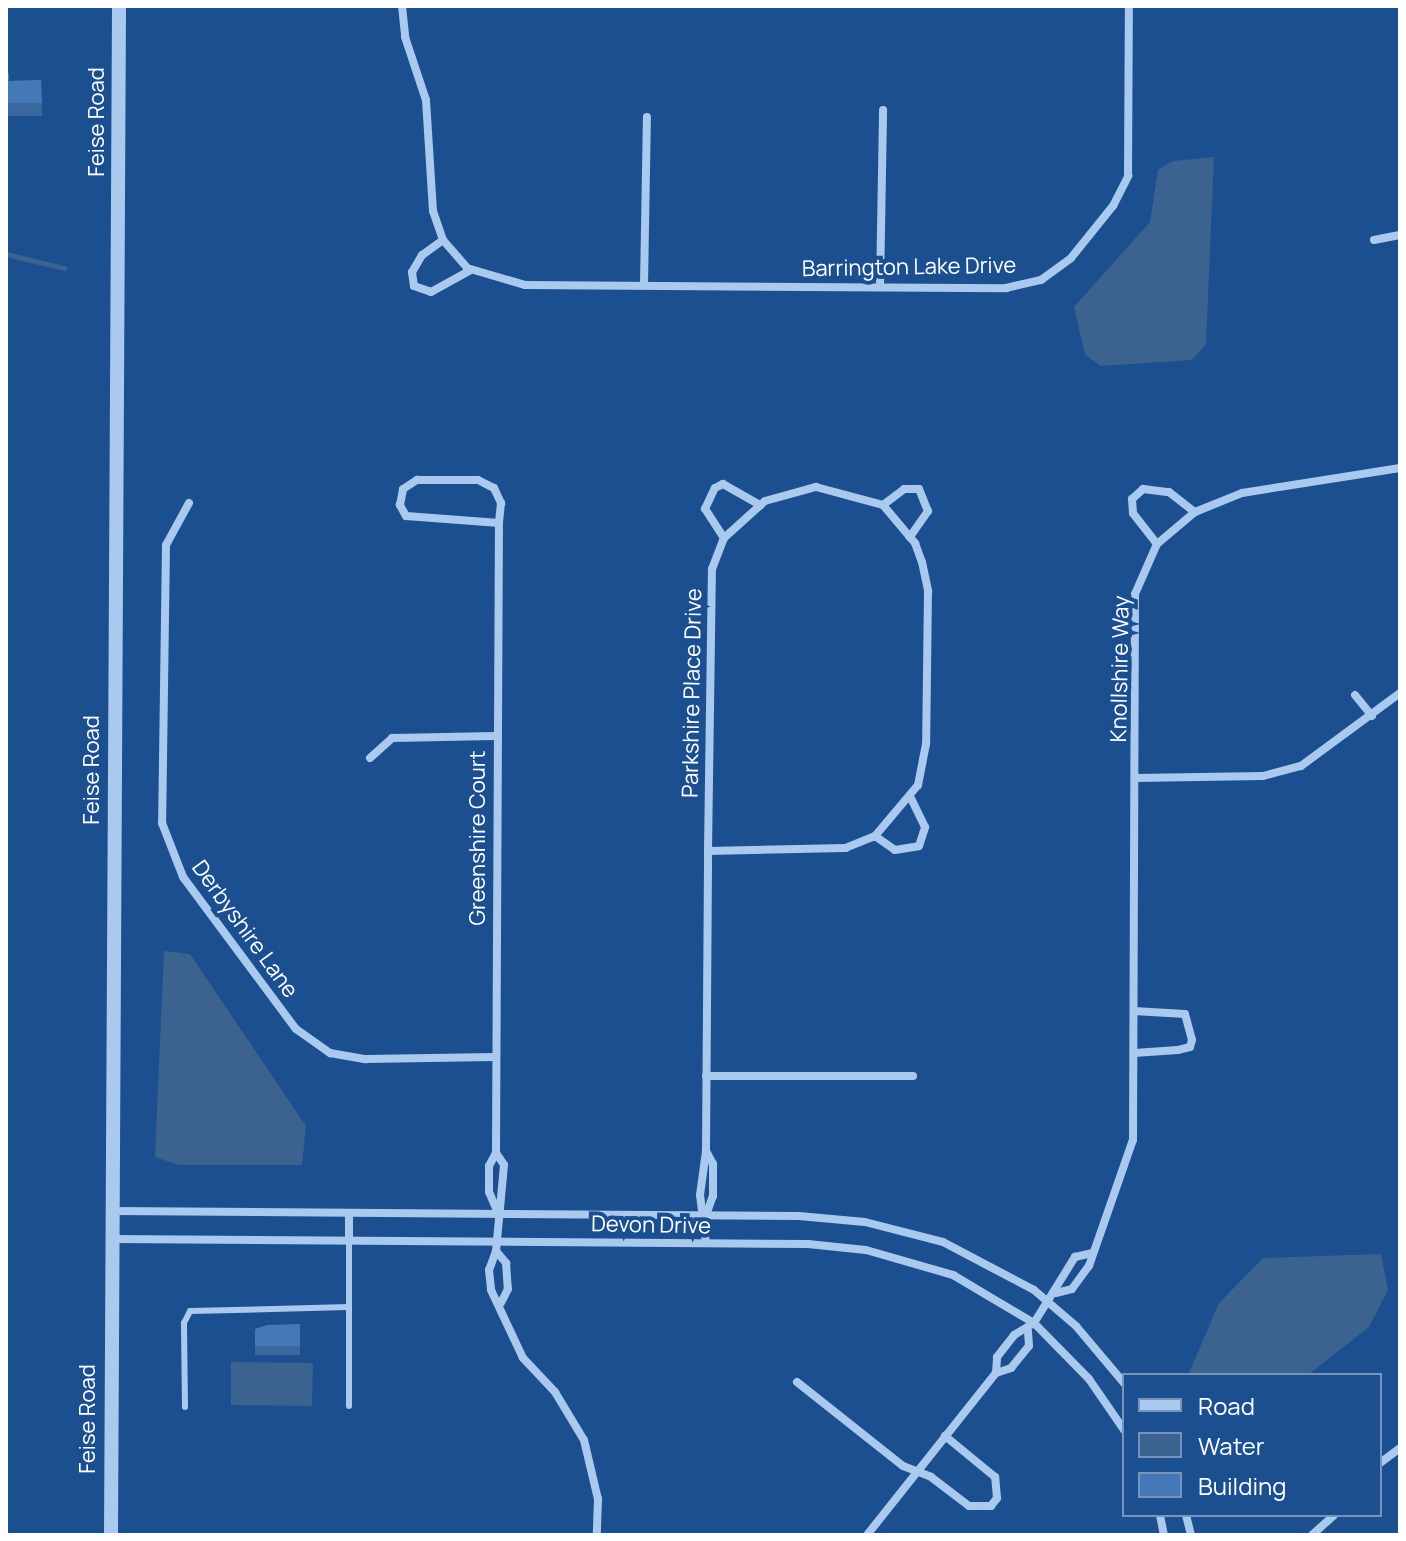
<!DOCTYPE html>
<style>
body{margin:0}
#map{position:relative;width:1406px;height:1541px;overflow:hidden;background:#1b4f8f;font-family:Manrope,sans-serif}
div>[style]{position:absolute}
.water>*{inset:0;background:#3c6290}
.stream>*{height:5px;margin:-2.5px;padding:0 2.5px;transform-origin:2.5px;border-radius:2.5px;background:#3c6290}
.service>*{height:6px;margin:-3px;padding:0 3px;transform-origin:3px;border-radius:3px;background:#a9c9ee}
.minor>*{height:8px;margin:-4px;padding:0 4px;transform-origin:4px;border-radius:4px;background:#a9c9ee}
.tertiary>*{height:14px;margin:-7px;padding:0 7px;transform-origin:7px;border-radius:7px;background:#a9c9ee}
.wall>*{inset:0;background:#3a679d}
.building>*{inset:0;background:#4478b7}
span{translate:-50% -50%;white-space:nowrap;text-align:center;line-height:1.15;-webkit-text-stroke:8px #1b4f8f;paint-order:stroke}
.street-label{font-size:22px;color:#fff}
.frame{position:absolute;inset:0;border:8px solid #fff;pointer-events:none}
.legend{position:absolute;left:1122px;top:1373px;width:260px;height:144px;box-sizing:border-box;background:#1b4f8f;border:2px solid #7695bc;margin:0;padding:10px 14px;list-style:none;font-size:24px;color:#fff}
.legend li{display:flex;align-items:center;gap:16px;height:40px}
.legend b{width:40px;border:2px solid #7695bc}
</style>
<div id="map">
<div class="water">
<div style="clip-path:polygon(1214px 157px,1206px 344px,1192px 360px,1101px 366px,1085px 355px,1074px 307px,1150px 222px,1158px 170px,1173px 161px)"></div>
<div style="clip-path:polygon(164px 951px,190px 954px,306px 1126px,302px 1165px,179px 1165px,155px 1157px)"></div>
<div style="clip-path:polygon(1381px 1254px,1388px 1290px,1369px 1327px,1308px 1375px,1188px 1375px,1219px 1303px,1263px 1258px)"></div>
<div style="clip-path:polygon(231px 1362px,313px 1363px,312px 1406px,231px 1405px)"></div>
</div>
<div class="stream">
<div style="left:6px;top:254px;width:60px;rotate:13.6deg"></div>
</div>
<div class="service">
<div style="left:349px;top:1240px;width:166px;rotate:90deg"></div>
<div style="left:185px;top:1407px;width:84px;rotate:-90.7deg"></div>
<div style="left:184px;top:1323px;width:13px;rotate:-63deg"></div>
<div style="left:190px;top:1311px;width:159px;rotate:-1.4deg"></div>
</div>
<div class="minor">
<div style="left:402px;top:6px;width:31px;rotate:84deg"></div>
<div style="left:405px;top:37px;width:66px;rotate:71.6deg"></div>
<div style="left:426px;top:100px;width:111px;rotate:86.4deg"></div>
<div style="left:433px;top:211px;width:31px;rotate:71deg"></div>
<div style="left:443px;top:240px;width:37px;rotate:49deg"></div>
<div style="left:467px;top:268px;width:60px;rotate:16.3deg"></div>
<div style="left:525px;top:285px;width:481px;rotate:0.4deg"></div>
<div style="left:1006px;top:288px;width:36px;rotate:-13deg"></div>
<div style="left:1041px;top:280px;width:37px;rotate:-36deg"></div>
<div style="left:1071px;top:258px;width:67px;rotate:-51.1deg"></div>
<div style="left:1113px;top:206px;width:34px;rotate:-63deg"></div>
<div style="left:1128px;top:176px;width:170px;rotate:-89.7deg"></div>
<div style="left:443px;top:240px;width:26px;rotate:144deg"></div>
<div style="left:422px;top:255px;width:20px;rotate:120deg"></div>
<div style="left:412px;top:272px;width:14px;rotate:82deg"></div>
<div style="left:414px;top:286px;width:18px;rotate:19deg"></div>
<div style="left:431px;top:292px;width:46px;rotate:-28.8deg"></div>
<div style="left:1374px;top:240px;width:26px;rotate:-11deg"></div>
<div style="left:644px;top:285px;width:168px;rotate:-89deg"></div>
<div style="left:880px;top:287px;width:177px;rotate:-89deg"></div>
<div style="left:816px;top:487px;width:69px;rotate:15deg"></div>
<div style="left:883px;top:505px;width:50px;rotate:49.9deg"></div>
<div style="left:915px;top:543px;width:20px;rotate:70deg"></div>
<div style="left:922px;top:562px;width:30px;rotate:78deg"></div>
<div style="left:928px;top:591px;width:153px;rotate:90.7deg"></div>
<div style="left:926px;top:744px;width:42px;rotate:101deg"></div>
<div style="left:918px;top:785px;width:67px;rotate:130.1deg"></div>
<div style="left:875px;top:836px;width:31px;rotate:158deg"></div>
<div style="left:846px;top:848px;width:138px;rotate:178.8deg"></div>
<div style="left:708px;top:851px;width:282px;rotate:-89.2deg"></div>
<div style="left:712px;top:569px;width:33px;rotate:-69deg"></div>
<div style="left:724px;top:538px;width:55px;rotate:-42.1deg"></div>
<div style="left:765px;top:501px;width:53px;rotate:-15.4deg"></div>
<div style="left:189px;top:503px;width:48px;rotate:118.7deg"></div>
<div style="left:166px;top:545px;width:278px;rotate:90.8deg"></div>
<div style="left:162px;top:823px;width:58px;rotate:68.7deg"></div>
<div style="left:183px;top:877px;width:189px;rotate:53.4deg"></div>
<div style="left:296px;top:1029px;width:42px;rotate:35.2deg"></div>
<div style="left:330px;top:1053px;width:36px;rotate:10deg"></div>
<div style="left:365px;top:1059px;width:130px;rotate:-0.9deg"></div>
<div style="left:883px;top:505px;width:26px;rotate:-37deg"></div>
<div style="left:904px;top:489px;width:15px"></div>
<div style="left:919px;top:489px;width:24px;rotate:68deg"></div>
<div style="left:928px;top:511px;width:32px;rotate:125deg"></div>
<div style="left:724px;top:538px;width:35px;rotate:-123deg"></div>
<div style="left:705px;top:509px;width:23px;rotate:-65deg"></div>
<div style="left:715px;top:488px;width:9px;rotate:-27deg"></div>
<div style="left:723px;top:484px;width:43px;rotate:29.6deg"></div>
<div style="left:1157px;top:544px;width:39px;rotate:-128deg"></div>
<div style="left:1133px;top:513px;width:14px;rotate:-94deg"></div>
<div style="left:1132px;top:499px;width:15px;rotate:-42deg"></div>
<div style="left:1143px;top:489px;width:26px;rotate:7deg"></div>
<div style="left:1169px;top:492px;width:33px;rotate:38deg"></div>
<div style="left:1355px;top:695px;width:27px;rotate:51deg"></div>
<div style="left:370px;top:758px;width:30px;rotate:-42deg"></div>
<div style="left:392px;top:738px;width:104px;rotate:-1.1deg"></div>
<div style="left:1136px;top:778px;width:127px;rotate:-0.9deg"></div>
<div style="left:1263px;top:776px;width:39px;rotate:-15deg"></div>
<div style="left:1301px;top:766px;width:123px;rotate:-36.4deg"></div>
<div style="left:875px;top:836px;width:24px;rotate:35deg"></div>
<div style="left:895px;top:850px;width:24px;rotate:-9deg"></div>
<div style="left:919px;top:846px;width:20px;rotate:-72deg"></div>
<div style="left:925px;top:827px;width:32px;rotate:-116deg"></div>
<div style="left:1134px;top:1011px;width:51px;rotate:3.4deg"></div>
<div style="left:1185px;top:1014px;width:27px;rotate:75deg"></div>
<div style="left:1192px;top:1040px;width:7px;rotate:106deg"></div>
<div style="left:1190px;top:1047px;width:12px;rotate:166deg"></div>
<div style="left:1178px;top:1050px;width:44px;rotate:176.1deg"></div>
<div style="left:706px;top:1076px;width:207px"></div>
<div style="left:496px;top:1153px;width:14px;rotate:56deg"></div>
<div style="left:504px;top:1165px;width:86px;rotate:95.3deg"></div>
<div style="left:496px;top:1251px;width:20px;rotate:110deg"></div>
<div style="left:489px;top:1270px;width:20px;rotate:84deg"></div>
<div style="left:491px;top:1290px;width:75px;rotate:64.8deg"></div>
<div style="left:523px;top:1358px;width:47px;rotate:46.7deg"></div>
<div style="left:555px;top:1392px;width:56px;rotate:58.9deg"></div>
<div style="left:584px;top:1440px;width:61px;rotate:76.7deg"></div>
<div style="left:598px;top:1499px;width:36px;rotate:92deg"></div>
<div style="left:112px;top:1211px;width:687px;rotate:0.42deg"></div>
<div style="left:799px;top:1216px;width:66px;rotate:5.2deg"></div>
<div style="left:865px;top:1222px;width:81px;rotate:14.4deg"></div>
<div style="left:943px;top:1242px;width:103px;rotate:27.8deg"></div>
<div style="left:1034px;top:1290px;width:55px;rotate:40.6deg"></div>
<div style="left:1076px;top:1326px;width:75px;rotate:49.9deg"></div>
<div style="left:498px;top:1213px;width:23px;rotate:-113deg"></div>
<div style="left:489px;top:1192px;width:26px;rotate:-90deg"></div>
<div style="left:489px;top:1166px;width:15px;rotate:-62deg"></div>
<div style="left:496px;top:1153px;width:630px;rotate:-89.73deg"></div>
<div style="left:499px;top:523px;width:93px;rotate:-175.7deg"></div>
<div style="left:406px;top:516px;width:13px;rotate:-119deg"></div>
<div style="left:400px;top:505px;width:16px;rotate:-79deg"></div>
<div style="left:403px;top:489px;width:17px;rotate:-33deg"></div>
<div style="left:417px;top:480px;width:61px"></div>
<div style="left:478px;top:480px;width:18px;rotate:27deg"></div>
<div style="left:494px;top:488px;width:17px;rotate:65deg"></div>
<div style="left:501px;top:503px;width:20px;rotate:96deg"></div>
<div style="left:706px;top:1215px;width:20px;rotate:-70deg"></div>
<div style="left:713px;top:1196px;width:32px;rotate:-90deg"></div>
<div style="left:713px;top:1164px;width:15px;rotate:-118deg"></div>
<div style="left:111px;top:1239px;width:697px;rotate:0.41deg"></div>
<div style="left:808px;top:1244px;width:58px;rotate:5.9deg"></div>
<div style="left:866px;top:1250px;width:91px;rotate:16deg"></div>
<div style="left:953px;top:1275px;width:94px;rotate:30.7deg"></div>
<div style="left:1034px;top:1323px;width:78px;rotate:45.5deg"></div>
<div style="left:1089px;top:1379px;width:62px;rotate:55.5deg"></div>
<div style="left:349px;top:1240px;width:27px;rotate:-90deg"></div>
<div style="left:706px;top:1243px;width:48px;rotate:-97.1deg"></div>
<div style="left:700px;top:1195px;width:44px;rotate:-82.2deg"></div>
<div style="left:706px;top:1151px;width:300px;rotate:-89.6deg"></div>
<div style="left:496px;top:1251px;width:16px;rotate:50deg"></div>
<div style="left:506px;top:1263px;width:26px;rotate:86deg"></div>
<div style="left:508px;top:1289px;width:16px;rotate:117deg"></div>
<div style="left:1056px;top:1293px;width:16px;rotate:-14deg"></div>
<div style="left:1072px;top:1289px;width:29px;rotate:-54deg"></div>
<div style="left:1089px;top:1266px;width:133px;rotate:-70.8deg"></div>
<div style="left:1133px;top:1140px;width:546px;rotate:-89.79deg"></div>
<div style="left:1135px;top:594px;width:55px;rotate:-66.3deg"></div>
<div style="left:1157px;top:544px;width:50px;rotate:-40.1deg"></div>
<div style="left:1195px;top:512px;width:51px;rotate:-22deg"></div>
<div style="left:1242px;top:493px;width:160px;rotate:-9deg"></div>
<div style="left:996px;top:1373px;width:16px;rotate:-86deg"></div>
<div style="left:997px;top:1357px;width:28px;rotate:-52deg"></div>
<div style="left:1014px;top:1335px;width:23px;rotate:-31deg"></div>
<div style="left:1034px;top:1323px;width:78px;rotate:-58.2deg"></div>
<div style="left:1075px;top:1257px;width:17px;rotate:-13deg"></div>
<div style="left:797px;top:1382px;width:135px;rotate:38.4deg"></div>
<div style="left:903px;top:1466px;width:30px;rotate:21deg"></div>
<div style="left:931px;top:1477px;width:48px;rotate:37.3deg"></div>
<div style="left:969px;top:1506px;width:22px"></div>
<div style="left:991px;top:1506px;width:10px;rotate:-53deg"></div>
<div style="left:997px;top:1498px;width:21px;rotate:-95deg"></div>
<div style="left:995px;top:1477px;width:65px;rotate:-140.6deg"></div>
<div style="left:1380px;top:1463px;width:25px;rotate:-37deg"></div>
<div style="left:1160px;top:1515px;width:20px;rotate:79deg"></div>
<div style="left:1186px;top:1515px;width:21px;rotate:76deg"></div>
<div style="left:867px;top:1535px;width:207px;rotate:-51.5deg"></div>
<div style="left:996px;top:1373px;width:16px;rotate:-18deg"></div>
<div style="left:1011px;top:1368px;width:28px;rotate:-51deg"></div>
<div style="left:1029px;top:1346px;width:15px;rotate:-94deg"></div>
<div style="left:1312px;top:1535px;width:30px;rotate:-42deg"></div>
</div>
<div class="tertiary">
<div style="left:111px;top:1535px;width:1529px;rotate:-89.7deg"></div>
</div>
<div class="wall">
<div style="clip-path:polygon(6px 73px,9px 81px,41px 80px,42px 116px,6px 116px)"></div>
<div style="clip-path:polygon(300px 1324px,300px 1355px,255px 1355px,255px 1329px)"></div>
</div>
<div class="building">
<div style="clip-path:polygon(6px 73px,9px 73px,9px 81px,41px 80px,42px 103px,6px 103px)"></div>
<div style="clip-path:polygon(300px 1324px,300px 1346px,255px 1346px,255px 1329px,267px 1325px)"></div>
</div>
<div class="street-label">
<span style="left:97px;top:122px;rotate:-90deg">Feise Road</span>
<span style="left:909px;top:267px;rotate:-1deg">Barrington Lake Drive</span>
<span style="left:1120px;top:669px;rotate:-89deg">Knollshire Way</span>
<span style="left:692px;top:693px;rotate:-89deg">Parkshire Place Drive</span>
<span style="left:92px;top:770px;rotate:-90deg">Feise Road</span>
<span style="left:478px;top:838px;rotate:-90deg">Greenshire Court</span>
<span style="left:245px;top:929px;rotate:54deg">Derbyshire Lane</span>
<span style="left:651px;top:1225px;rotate:1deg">Devon Drive</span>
<span style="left:88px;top:1419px;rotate:-90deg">Feise Road</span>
</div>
<div class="frame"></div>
<ul class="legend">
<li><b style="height:10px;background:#a9c9ee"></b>Road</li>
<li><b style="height:22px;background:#3c6290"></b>Water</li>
<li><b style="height:22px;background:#4478b7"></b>Building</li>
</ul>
</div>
